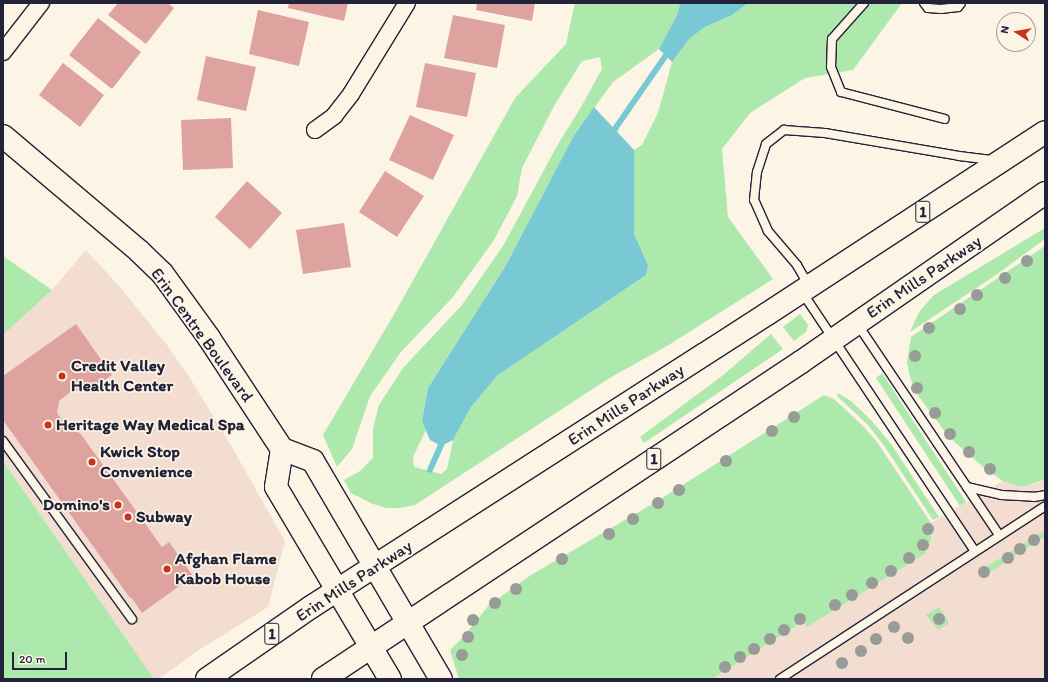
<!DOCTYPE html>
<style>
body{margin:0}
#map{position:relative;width:1048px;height:682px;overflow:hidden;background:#fcf5e5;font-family:Itim,sans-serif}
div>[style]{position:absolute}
.built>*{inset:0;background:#f3dcd0}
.green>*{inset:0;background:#ade8ad}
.water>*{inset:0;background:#79c9d4}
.stream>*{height:5.5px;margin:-2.75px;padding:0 2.75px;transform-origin:2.75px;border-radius:2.75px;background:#79c9d4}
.building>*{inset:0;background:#dea39f}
.roads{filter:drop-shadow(1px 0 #22223b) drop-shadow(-1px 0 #22223b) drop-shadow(0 1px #22223b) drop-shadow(0 -1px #22223b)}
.lane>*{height:8px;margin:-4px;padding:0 4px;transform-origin:4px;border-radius:4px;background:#fcf5e5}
.street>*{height:16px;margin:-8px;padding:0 8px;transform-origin:8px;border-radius:8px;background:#fcf5e5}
.secondary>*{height:22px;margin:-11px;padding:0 11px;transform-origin:11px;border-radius:11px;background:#fcf5e5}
.primary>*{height:22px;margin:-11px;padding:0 11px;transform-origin:11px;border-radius:11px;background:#fcf5e5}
.trees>*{width:12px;height:12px;margin:-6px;border-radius:50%;background:#979c97}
.dots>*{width:11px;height:11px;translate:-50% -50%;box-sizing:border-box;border:2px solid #fcf5e5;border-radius:50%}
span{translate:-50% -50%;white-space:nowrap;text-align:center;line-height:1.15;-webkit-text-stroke:3.5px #fcf5e5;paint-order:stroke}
.shield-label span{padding:1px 3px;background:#fcf5e5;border:1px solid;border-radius:3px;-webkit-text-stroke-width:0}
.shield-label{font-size:16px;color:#22223b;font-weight:700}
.street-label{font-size:17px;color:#22223b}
.poi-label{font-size:17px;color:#22223b;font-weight:700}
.left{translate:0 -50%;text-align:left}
.right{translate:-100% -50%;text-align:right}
.frame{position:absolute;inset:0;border:4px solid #22223b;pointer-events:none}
.north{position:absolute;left:996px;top:12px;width:40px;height:40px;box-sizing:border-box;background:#fcf5e5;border:1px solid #a5a1a1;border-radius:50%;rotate:281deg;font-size:11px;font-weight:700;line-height:16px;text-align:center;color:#22223b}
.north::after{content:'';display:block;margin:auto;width:14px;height:18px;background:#c8321e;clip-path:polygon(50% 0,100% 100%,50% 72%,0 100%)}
.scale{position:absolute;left:12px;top:652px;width:55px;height:18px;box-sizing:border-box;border:2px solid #22223b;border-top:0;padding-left:5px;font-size:12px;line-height:14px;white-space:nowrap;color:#22223b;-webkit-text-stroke:3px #fcf5e5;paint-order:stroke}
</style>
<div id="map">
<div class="built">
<div style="clip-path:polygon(86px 250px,119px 286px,167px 345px,188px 375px,233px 449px,285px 541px,268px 607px,197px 651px,159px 679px,154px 679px,3px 461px,3px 335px,52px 290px)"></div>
<div style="clip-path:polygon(1045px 480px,1045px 679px,712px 679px,804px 621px,807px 626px,926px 553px,925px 550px,931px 541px,932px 532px,931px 523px,1003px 481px,1011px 484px,1035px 484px)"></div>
</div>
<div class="green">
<div style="clip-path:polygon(575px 3px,680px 3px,678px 13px,659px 49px,613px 82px,573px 137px,505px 267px,428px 388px,422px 421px,426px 430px,413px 457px,414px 467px,441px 474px,447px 469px,453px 440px,471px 407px,498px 375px,646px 275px,648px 265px,634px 234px,634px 150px,642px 145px,658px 113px,672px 62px,689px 39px,705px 27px,732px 15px,748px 3px,902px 3px,853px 70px,805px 78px,750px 113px,722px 149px,728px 217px,773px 279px,667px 346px,608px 379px,415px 505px,401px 508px,386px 508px,373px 504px,351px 493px,344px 480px,360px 471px,373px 458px,373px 428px,379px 405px,403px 368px,462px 305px,503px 246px,557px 146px,581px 107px,602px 69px,600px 57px,582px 61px,554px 106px,522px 168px,517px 196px,494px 240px,453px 297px,401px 352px,370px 396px,352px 449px,337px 467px,323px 435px,396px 311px,515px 98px,566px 44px)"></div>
<div style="clip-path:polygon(1045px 228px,1045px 239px,993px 277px,910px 332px,919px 312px,934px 295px)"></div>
<div style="clip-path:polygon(1045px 246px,1045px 480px,1021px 487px,1003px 481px,983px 467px,948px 436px,917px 394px,910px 377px,907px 362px,911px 337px)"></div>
<div style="clip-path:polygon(3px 256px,52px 290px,3px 335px)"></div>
<div style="clip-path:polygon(800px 314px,808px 325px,806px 332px,794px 341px,783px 327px)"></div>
<div style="clip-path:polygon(771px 334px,783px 349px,644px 443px,640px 437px,722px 376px)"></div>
<div style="clip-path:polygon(882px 373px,966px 502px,960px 506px,876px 378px)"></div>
<div style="clip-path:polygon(838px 393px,851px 401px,872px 421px,891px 444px,939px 517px,933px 520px,883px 444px,868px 425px,837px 396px)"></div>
<div style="clip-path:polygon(824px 395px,834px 399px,861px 424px,877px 442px,931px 523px,932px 532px,931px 541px,925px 549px,926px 553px,807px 627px,804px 621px,712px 679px,459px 679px,450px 650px,464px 636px,489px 605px,531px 575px,659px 500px)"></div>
<div style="clip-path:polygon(3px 461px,154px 679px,3px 679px)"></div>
<div style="clip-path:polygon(1045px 530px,1045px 536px,983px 577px,980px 571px)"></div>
<div style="clip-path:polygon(939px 607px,948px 621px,948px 624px,938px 630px,926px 615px)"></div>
</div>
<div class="water">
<div style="clip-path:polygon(680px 3px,748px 3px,732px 15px,705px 27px,689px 39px,672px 62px,659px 49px,678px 13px)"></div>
<div style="clip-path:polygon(594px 107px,634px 150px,634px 234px,648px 265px,646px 275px,498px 375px,471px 407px,453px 440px,441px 446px,430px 440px,422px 421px,428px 388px,505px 267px,573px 137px)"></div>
</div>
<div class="stream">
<div style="left:610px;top:132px;width:6px;rotate:-31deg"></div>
<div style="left:615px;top:129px;width:95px;rotate:-55.3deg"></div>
<div style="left:430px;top:470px;width:32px;rotate:-66deg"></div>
</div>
<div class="building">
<div style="clip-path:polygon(118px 3px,168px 3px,174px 8px,146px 44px,108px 15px)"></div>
<div style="clip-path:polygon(289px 3px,348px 3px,344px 21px,288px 8px)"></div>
<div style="clip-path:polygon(477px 3px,535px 3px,532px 21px,476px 10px)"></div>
<div style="clip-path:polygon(258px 10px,309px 22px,299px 66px,249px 54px)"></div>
<div style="clip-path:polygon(453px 15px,505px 25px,497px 68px,444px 58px)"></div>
<div style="clip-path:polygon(98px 18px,141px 52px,112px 89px,69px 55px)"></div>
<div style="clip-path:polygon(206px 56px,256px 67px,246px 111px,197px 100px)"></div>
<div style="clip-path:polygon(63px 63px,104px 95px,80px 127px,39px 95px)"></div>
<div style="clip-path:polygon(425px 63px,476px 73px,467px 117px,416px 107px)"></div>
<div style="clip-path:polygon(410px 115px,454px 135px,433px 180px,389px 160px)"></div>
<div style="clip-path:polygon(231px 118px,233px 168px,183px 170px,181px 120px)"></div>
<div style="clip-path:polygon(385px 171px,424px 196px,397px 237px,359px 212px)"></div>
<div style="clip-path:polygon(247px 181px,282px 213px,250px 249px,215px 217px)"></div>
<div style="clip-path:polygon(344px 223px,351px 267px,303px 274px,296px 230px)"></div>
<div style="clip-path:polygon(76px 324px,112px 375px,87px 392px,73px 390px,59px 401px,57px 413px,69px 430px,80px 433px,162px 547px,169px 542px,193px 576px,142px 613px,131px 597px,130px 598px,3px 420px,3px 376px)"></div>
</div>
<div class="roads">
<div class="lane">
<div style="left:864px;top:3px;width:48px;rotate:131.6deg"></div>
<div style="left:832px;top:39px;width:28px;rotate:92deg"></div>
<div style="left:831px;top:67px;width:27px;rotate:68deg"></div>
<div style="left:841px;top:92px;width:107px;rotate:14.6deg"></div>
<div style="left:924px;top:3px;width:6px;rotate:51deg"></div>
<div style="left:928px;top:8px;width:13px;rotate:4deg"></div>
<div style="left:941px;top:9px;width:17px;rotate:-7deg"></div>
<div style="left:958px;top:7px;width:5px;rotate:-53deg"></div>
<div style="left:809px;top:286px;width:24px;rotate:-120deg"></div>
<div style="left:797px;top:265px;width:45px;rotate:-130.5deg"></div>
<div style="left:768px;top:231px;width:34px;rotate:-114deg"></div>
<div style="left:754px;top:200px;width:28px;rotate:-84deg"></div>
<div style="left:757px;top:172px;width:29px;rotate:-72deg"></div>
<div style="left:766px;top:144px;width:23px;rotate:-38deg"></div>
<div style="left:784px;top:130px;width:41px;rotate:4.2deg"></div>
<div style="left:825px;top:133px;width:136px;rotate:9.7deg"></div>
<div style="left:959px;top:156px;width:35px;rotate:7deg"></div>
<div style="left:802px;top:292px;width:311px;rotate:56.3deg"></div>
<div style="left:858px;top:325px;width:253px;rotate:56.1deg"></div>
<div style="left:3px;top:441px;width:220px;rotate:54.1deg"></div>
<div style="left:967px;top:487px;width:35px;rotate:13deg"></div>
<div style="left:1001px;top:495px;width:33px;rotate:3deg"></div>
<div style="left:1034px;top:497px;width:11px;rotate:-10deg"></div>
<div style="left:780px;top:679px;width:316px;rotate:-33.1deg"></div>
</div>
<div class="street">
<div style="left:3px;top:52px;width:62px;rotate:-52.2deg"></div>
<div style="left:315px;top:130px;width:24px;rotate:-36deg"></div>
<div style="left:334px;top:116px;width:28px;rotate:-52deg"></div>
<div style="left:351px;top:94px;width:107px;rotate:-58.4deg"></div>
</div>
<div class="secondary">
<div style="left:3px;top:136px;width:178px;rotate:40.2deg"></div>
<div style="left:139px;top:251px;width:32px;rotate:44deg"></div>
<div style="left:162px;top:273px;width:80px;rotate:54.1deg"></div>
<div style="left:209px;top:338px;width:133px;rotate:56.7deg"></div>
<div style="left:282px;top:449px;width:33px;rotate:21deg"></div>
<div style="left:313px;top:461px;width:253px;rotate:59.6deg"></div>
<div style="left:282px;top:449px;width:38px;rotate:99deg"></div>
<div style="left:276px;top:487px;width:223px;rotate:59.3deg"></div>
</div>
<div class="primary">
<div style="left:207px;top:679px;width:126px;rotate:-34.7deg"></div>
<div style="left:311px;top:607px;width:542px;rotate:-32.72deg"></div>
<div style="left:767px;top:314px;width:332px;rotate:-33.2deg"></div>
<div style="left:323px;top:679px;width:574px;rotate:-33.55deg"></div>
<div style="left:801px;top:362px;width:297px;rotate:-34.7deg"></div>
</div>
</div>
<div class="trees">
<div style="left:1027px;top:261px"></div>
<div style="left:1005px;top:278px"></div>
<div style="left:977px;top:295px"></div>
<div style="left:960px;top:309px"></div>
<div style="left:929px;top:328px"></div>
<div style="left:915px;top:356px"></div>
<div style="left:917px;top:388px"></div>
<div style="left:935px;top:413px"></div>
<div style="left:794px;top:417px"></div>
<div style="left:772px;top:431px"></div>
<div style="left:950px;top:434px"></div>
<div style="left:969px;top:452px"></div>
<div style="left:726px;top:461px"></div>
<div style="left:990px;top:469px"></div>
<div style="left:679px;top:490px"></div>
<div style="left:658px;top:503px"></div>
<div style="left:633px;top:519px"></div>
<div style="left:928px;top:529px"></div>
<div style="left:609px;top:534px"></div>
<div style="left:1034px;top:540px"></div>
<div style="left:923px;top:545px"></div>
<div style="left:1020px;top:549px"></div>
<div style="left:909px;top:558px"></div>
<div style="left:1008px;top:558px"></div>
<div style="left:562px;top:559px"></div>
<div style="left:891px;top:571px"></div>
<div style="left:984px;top:572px"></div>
<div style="left:872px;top:583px"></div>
<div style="left:516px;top:589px"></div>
<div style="left:852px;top:595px"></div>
<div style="left:495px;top:603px"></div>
<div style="left:835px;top:605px"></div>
<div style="left:800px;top:619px"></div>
<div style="left:939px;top:619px"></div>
<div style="left:473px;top:620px"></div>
<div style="left:894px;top:627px"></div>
<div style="left:784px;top:630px"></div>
<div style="left:468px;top:637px"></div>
<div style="left:908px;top:638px"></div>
<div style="left:770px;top:639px"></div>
<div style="left:876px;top:639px"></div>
<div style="left:754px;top:649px"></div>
<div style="left:861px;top:651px"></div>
<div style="left:462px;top:655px"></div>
<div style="left:740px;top:657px"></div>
<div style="left:842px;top:663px"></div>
<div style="left:725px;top:667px"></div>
</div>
<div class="dots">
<div style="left:62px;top:376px;background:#c8321e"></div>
<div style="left:48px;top:425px;background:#c8321e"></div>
<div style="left:92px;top:462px;background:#c8321e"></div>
<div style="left:118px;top:505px;background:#c8321e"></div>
<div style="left:128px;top:517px;background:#c8321e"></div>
<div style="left:167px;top:569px;background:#c8321e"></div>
</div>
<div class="shield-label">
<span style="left:923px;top:212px">1</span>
<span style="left:654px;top:459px">1</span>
<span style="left:272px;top:634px">1</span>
</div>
<div class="street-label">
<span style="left:924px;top:277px;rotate:-34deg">Erin Mills Parkway</span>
<span style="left:202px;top:335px;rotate:54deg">Erin Centre Boulevard</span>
<span style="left:626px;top:405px;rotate:-33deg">Erin Mills Parkway</span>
<span style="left:354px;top:581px;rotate:-33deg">Erin Mills Parkway</span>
</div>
<div class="poi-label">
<span class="left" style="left:71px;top:376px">Credit Valley<br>Health Center</span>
<span class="left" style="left:56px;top:425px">Heritage Way Medical Spa</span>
<span class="left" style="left:100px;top:462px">Kwick Stop<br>Convenience</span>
<span class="right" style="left:110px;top:505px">Domino's</span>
<span class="left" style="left:136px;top:517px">Subway</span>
<span class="left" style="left:175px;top:569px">Afghan Flame<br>Kabob House</span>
</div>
<div class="frame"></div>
<div class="north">N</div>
<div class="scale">20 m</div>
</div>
